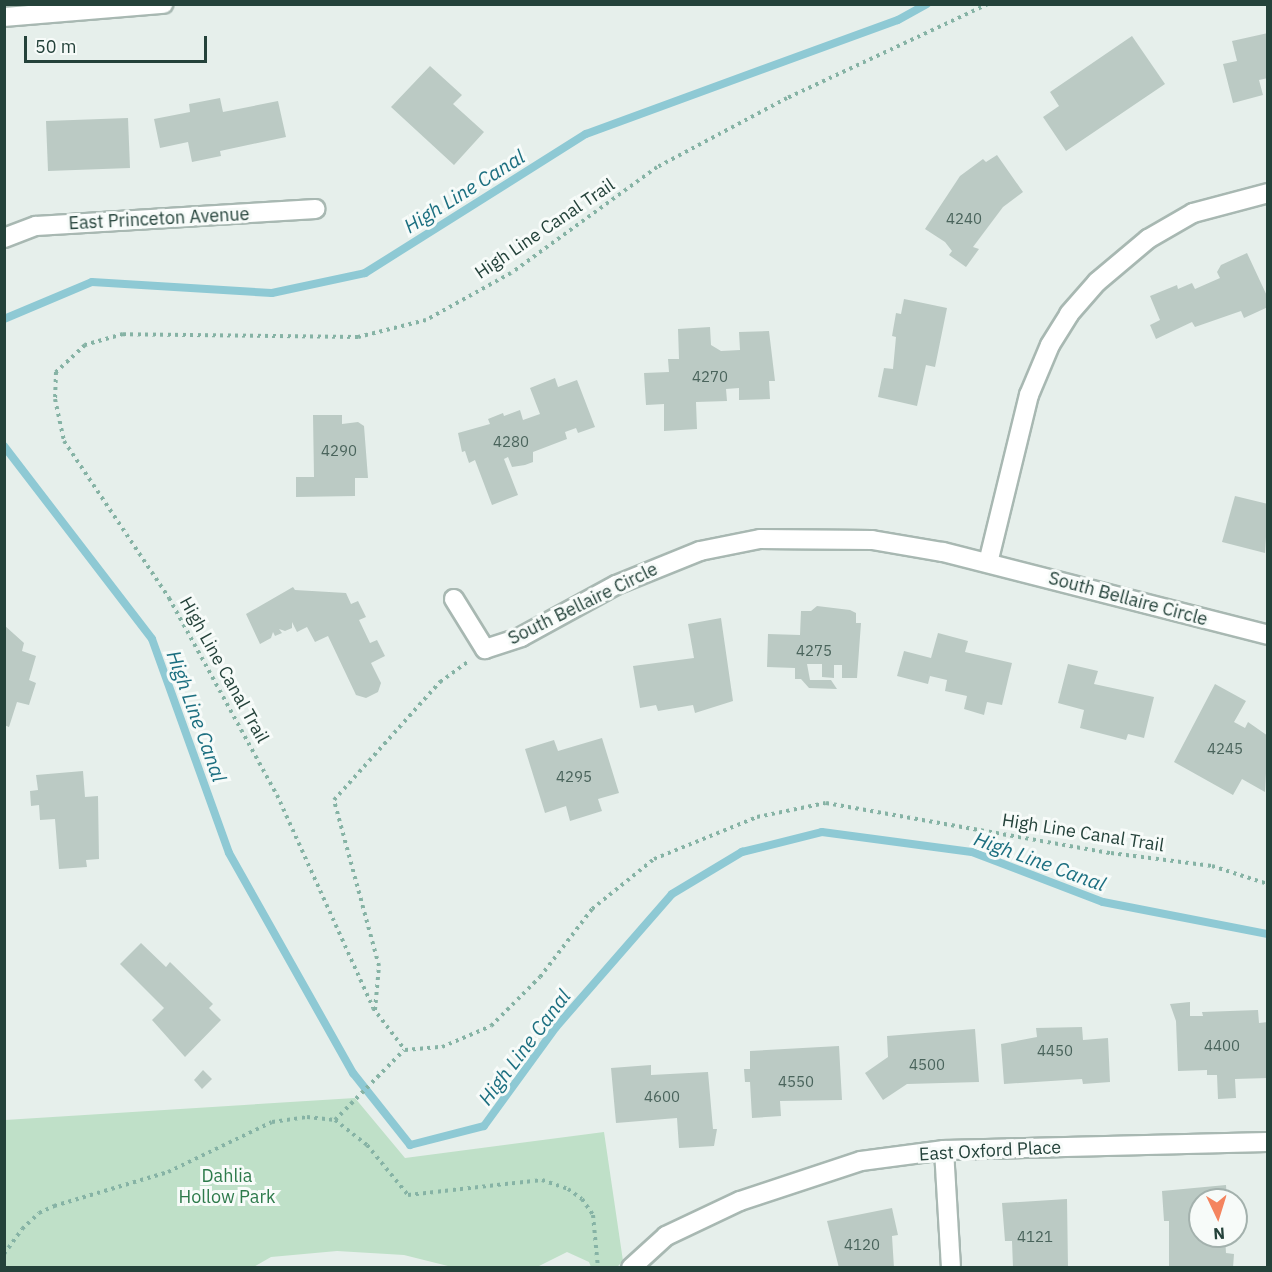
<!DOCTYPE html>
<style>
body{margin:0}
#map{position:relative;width:1272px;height:1272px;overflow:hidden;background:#e6efeb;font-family:"IBM Plex Sans",sans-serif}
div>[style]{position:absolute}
.green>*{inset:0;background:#bfe0c8}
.stream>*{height:8px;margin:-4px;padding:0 4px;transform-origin:4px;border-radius:4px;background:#8ec9d4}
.building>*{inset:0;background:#bbcac4}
.path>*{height:4px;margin-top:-2px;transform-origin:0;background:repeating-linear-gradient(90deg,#86b3a5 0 3px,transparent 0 7.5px)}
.roads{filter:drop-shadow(2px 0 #a8b8b2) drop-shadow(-2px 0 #a8b8b2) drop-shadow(0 2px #a8b8b2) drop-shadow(0 -2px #a8b8b2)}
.minor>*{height:18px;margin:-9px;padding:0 9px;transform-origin:9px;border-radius:9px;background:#fff}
.tertiary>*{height:18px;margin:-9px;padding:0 9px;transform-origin:9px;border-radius:9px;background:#fff}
span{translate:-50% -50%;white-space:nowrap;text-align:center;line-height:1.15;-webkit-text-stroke:6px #f7fbf9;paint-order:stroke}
.number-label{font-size:15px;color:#4a645c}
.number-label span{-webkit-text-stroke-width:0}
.street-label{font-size:18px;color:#24423a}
.park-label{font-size:18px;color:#2d7a4b}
.water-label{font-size:20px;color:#1c6f80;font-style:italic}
.frame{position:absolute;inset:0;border:6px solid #24423a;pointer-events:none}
.north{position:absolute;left:1188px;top:1188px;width:60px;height:60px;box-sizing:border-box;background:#f7fbf9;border:2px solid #a3b1ad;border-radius:50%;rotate:176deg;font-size:16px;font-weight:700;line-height:24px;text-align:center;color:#24423a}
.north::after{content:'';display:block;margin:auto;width:21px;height:27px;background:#f4845f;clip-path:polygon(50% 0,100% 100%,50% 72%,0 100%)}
.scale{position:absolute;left:24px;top:36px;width:183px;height:27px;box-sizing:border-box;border:3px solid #24423a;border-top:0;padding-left:8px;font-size:18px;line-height:21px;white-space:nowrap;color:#24423a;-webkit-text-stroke:4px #f7fbf9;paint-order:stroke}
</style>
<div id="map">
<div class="green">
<div style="clip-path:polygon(355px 1098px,405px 1158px,604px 1132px,623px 1261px,617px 1267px,591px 1267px,589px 1262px,567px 1252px,537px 1267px,456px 1268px,404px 1255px,337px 1251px,271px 1257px,252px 1268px,5px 1267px,5px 1120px)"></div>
</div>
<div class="stream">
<div style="left:4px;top:319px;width:95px;rotate:-22.8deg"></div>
<div style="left:92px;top:282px;width:180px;rotate:3.5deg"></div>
<div style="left:272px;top:293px;width:95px;rotate:-12.1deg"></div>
<div style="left:365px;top:273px;width:261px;rotate:-32.2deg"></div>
<div style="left:586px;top:134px;width:332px;rotate:-20.1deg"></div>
<div style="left:898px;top:20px;width:33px;rotate:-29deg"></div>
<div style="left:4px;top:446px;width:243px;rotate:52.5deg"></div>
<div style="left:152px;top:639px;width:227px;rotate:70.2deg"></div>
<div style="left:229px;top:853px;width:253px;rotate:60.6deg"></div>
<div style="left:353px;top:1073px;width:92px;rotate:51.6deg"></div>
<div style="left:410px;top:1145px;width:76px;rotate:-14.4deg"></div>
<div style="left:484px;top:1126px;width:122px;rotate:-54deg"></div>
<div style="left:556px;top:1027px;width:176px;rotate:-48.9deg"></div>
<div style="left:672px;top:894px;width:82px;rotate:-31deg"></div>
<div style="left:742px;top:852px;width:82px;rotate:-14deg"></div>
<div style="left:822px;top:832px;width:151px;rotate:7.6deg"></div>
<div style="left:972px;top:852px;width:140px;rotate:20.9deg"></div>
<div style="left:1103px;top:902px;width:168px;rotate:11deg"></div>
</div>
<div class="building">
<div style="clip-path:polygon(1268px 33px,1268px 78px,1259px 80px,1263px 95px,1233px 103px,1223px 64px,1237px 61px,1232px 41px)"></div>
<div style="clip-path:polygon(1132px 36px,1165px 84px,1066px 151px,1043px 117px,1059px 106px,1050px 92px)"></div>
<div style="clip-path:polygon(430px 66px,462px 95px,453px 104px,484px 132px,454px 165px,391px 107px)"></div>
<div style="clip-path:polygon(220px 98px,223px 112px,278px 101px,286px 137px,220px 151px,221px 156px,192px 162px,188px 142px,160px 148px,154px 119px,190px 112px,189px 104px)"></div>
<div style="clip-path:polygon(128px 118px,130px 168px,48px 171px,46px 121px)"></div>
<div style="clip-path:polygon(997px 155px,1023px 192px,1003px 207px,973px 247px,979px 249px,966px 267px,949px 255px,952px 251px,945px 242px,925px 229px,960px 176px,983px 159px,986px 162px)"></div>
<div style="clip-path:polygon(1247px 253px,1268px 298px,1268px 307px,1244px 318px,1241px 311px,1195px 327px,1192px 322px,1156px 339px,1150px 325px,1160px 320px,1150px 296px,1177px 285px,1178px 289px,1192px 283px,1195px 289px,1220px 278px,1217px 272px,1221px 265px)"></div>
<div style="clip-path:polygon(904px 299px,947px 308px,935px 367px,926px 365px,917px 406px,878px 397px,884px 368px,893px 369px,896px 337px,892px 336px,896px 313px,901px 314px)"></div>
<div style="clip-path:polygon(710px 327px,711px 345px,721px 351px,740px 350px,739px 332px,769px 331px,775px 381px,769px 381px,770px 399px,739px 400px,739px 388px,726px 389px,727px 401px,696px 402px,697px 429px,664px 431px,664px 404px,646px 405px,644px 373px,669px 372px,668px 359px,679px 359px,678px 329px)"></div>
<div style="clip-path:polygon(555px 378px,558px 387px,577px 380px,595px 427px,578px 433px,576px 428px,565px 432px,567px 439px,533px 452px,533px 462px,525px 465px,512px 467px,508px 457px,504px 459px,518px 495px,492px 505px,475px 460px,469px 463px,465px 451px,462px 452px,458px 433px,490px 424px,488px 419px,503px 413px,504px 416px,520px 410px,523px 420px,540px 414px,530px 388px)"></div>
<div style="clip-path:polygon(313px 415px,342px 415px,342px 424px,358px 422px,364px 426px,368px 478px,355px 478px,355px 496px,296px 497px,296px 477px,314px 477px)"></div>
<div style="clip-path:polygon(1235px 496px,1268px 504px,1265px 553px,1222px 542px)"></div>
<div style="clip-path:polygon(293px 587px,295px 590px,346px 593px,351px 604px,358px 601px,366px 617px,359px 620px,370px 643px,377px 640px,385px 656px,371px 663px,381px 683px,378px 692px,366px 698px,356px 695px,328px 636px,315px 642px,307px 627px,297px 632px,292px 622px,292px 628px,285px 631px,279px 629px,282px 633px,275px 636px,273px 632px,271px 638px,260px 644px,246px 614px)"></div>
<div style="clip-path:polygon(817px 606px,850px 610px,856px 613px,856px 623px,861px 623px,857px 678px,842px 678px,842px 665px,834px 665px,834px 678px,822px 677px,822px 664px,807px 664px,810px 680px,831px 680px,837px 689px,809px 688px,801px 679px,795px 679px,795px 668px,767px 667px,768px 634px,800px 635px,801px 611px,811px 611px)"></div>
<div style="clip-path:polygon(721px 618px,733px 701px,695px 713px,693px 705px,658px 711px,656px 705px,640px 708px,633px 666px,694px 658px,688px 624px)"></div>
<div style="clip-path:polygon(4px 625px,24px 643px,22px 651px,36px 656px,29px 680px,36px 683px,29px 705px,17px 702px,9px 727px,4px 725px)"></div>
<div style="clip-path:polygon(938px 633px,968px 641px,965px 652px,1012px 663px,1002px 705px,987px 702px,984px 715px,964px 709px,967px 696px,945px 691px,947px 680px,930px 676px,928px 684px,897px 676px,904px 651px,931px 658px)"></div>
<div style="clip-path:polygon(1068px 664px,1098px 671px,1094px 684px,1154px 697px,1144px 738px,1128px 734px,1126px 740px,1080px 728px,1084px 710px,1058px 703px)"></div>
<div style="clip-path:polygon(1215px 684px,1246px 701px,1234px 722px,1245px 728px,1248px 722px,1268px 736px,1265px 792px,1242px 779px,1233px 795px,1174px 762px)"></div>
<div style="clip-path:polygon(602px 738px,619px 793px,598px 799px,602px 811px,570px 821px,566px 806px,545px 813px,525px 749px,554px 740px,558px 751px)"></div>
<div style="clip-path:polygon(83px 771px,85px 797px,98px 796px,99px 859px,86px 860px,87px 867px,59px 869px,55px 819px,40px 820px,39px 805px,31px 806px,30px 791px,38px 790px,36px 775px)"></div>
<div style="clip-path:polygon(141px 943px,166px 967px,170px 962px,213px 1004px,209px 1008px,221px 1020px,185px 1057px,152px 1020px,164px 1008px,120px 964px)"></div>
<div style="clip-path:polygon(1190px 1002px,1190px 1016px,1203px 1016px,1202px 1012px,1258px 1010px,1259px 1023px,1268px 1022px,1268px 1078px,1235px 1079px,1236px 1098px,1218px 1099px,1217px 1075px,1207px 1075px,1207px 1070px,1178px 1071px,1176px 1021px,1170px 1004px)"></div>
<div style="clip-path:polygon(1082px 1027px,1083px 1040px,1108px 1038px,1110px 1082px,1083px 1084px,1082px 1079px,1004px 1084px,1001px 1044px,1037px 1037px,1036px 1028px)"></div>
<div style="clip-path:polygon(975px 1029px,979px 1082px,907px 1084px,883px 1100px,865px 1073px,888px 1057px,887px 1036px)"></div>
<div style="clip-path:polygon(839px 1046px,842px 1100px,780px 1101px,781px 1116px,752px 1118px,750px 1082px,745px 1082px,744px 1069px,750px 1069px,750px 1051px)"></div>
<div style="clip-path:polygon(651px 1065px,651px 1075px,708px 1072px,713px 1129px,717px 1129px,714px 1146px,679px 1148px,677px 1118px,616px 1123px,611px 1068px)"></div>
<div style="clip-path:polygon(203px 1070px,212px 1079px,202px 1089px,194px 1080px)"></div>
<div style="clip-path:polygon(1226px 1185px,1227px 1200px,1200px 1200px,1200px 1236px,1225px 1236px,1226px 1253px,1234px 1254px,1233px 1268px,1169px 1268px,1169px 1221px,1164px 1221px,1162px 1191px)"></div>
<div style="clip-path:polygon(1067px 1199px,1068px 1268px,1013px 1268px,1012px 1241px,1005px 1241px,1002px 1203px)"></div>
<div style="clip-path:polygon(892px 1208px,898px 1235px,892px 1236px,894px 1268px,839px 1268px,827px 1221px)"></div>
</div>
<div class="path">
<div style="left:988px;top:4px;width:222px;rotate:154.9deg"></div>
<div style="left:787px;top:98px;width:147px;rotate:152deg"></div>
<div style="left:657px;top:167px;width:180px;rotate:144deg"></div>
<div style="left:511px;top:273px;width:97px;rotate:151.1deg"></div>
<div style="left:426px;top:320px;width:70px;rotate:166deg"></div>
<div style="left:358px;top:337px;width:235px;rotate:-179.3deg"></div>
<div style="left:123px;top:334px;width:40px;rotate:164deg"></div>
<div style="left:85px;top:345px;width:40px;rotate:137deg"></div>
<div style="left:56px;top:372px;width:27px;rotate:92deg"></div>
<div style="left:55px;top:399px;width:43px;rotate:77.9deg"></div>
<div style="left:64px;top:441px;width:189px;rotate:56.2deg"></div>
<div style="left:169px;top:598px;width:225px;rotate:61.3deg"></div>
<div style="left:277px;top:795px;width:234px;rotate:65.7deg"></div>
<div style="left:373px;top:1008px;width:53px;rotate:52.7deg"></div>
<div style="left:405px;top:1050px;width:37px;rotate:-5deg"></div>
<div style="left:442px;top:1047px;width:53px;rotate:-23.2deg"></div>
<div style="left:491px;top:1026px;width:69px;rotate:-45deg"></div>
<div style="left:540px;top:977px;width:86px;rotate:-52.6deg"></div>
<div style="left:592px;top:909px;width:80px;rotate:-38.9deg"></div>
<div style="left:654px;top:859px;width:111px;rotate:-22.2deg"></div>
<div style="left:757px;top:817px;width:70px;rotate:-11.5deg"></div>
<div style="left:826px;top:803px;width:289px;rotate:10deg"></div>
<div style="left:1111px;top:853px;width:102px;rotate:7.3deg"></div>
<div style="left:1212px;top:866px;width:59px;rotate:17.8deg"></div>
<div style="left:375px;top:1010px;width:44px;rotate:-84.8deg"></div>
<div style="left:379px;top:966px;width:172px;rotate:-105.2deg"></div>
<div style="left:334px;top:800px;width:159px;rotate:-48.1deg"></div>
<div style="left:440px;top:682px;width:37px;rotate:-36deg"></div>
<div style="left:335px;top:1120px;width:41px;rotate:38deg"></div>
<div style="left:367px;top:1145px;width:65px;rotate:50.6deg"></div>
<div style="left:408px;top:1195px;width:135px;rotate:-6.4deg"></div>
<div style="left:542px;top:1180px;width:28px;rotate:19deg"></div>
<div style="left:568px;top:1189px;width:17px;rotate:36deg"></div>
<div style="left:582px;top:1199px;width:19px;rotate:55deg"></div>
<div style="left:593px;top:1215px;width:53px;rotate:84.6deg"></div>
<div style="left:4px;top:1254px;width:31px;rotate:-54deg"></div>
<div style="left:22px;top:1229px;width:23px;rotate:-43deg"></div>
<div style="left:39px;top:1213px;width:17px;rotate:-25deg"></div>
<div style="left:54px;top:1206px;width:119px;rotate:-16.6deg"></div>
<div style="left:168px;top:1172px;width:115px;rotate:-25.7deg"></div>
<div style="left:272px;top:1122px;width:35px;rotate:-8deg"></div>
<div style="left:307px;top:1117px;width:28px;rotate:6deg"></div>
<div style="left:335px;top:1120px;width:98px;rotate:-45.4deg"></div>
</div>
<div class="roads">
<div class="minor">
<div style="left:4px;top:238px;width:34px;rotate:-21deg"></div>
<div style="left:36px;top:226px;width:280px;rotate:-3.5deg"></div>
<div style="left:988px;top:563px;width:173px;rotate:-76.3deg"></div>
<div style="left:1029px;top:395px;width:54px;rotate:-67.2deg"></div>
<div style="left:1050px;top:345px;width:36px;rotate:-58deg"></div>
<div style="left:1069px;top:314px;width:43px;rotate:-48.8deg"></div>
<div style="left:1097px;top:282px;width:67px;rotate:-40.1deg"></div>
<div style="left:1148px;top:239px;width:52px;rotate:-30deg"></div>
<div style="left:1193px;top:213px;width:78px;rotate:-14.9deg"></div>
<div style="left:454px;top:599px;width:59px;rotate:58.2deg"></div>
<div style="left:485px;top:649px;width:38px;rotate:-18deg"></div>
<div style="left:521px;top:637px;width:108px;rotate:-28.7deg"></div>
<div style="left:616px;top:585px;width:91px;rotate:-22deg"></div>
<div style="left:700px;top:551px;width:61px;rotate:-11.3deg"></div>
<div style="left:760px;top:539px;width:112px;rotate:0.5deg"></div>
<div style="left:872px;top:540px;width:72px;rotate:9.6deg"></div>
<div style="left:943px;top:552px;width:335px;rotate:14.3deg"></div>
<div style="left:944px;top:1150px;width:118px;rotate:86.6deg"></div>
<div style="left:631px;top:1268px;width:47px;rotate:-42.4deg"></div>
<div style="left:666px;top:1236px;width:82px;rotate:-25.3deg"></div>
<div style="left:740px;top:1201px;width:127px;rotate:-18.3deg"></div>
<div style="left:861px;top:1161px;width:84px;rotate:-7.5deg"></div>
<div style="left:944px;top:1150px;width:324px;rotate:-1.4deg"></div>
</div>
<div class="tertiary">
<div style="left:4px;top:17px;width:160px;rotate:-4.7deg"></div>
</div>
</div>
<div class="number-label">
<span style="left:964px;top:219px">4240</span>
<span style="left:710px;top:377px">4270</span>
<span style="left:511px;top:442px">4280</span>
<span style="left:339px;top:451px">4290</span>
<span style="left:814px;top:651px">4275</span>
<span style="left:1225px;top:749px">4245</span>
<span style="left:574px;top:777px">4295</span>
<span style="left:1222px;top:1046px">4400</span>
<span style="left:1055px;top:1051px">4450</span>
<span style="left:927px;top:1065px">4500</span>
<span style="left:796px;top:1082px">4550</span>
<span style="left:662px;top:1097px">4600</span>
<span style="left:1035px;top:1237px">4121</span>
<span style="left:862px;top:1245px">4120</span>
</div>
<div class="street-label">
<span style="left:159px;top:219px;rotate:-3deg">East Princeton Avenue</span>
<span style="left:545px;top:229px;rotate:-34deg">High Line Canal Trail</span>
<span style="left:1128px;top:599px;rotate:15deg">South Bellaire Circle</span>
<span style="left:583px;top:604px;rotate:-26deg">South Bellaire Circle</span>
<span style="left:224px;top:670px;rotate:61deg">High Line Canal Trail</span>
<span style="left:1083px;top:833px;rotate:9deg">High Line Canal Trail</span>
<span style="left:990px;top:1151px;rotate:-3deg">East Oxford Place</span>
</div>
<div class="park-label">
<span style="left:227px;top:1187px">Dahlia<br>Hollow Park</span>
</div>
<div class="water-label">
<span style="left:464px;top:191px;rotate:-32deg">High Line Canal</span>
<span style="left:197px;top:716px;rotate:70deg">High Line Canal</span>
<span style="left:1040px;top:861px;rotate:20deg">High Line Canal</span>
<span style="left:524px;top:1047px;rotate:-53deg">High Line Canal</span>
</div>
<div class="frame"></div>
<div class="north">N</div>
<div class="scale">50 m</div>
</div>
